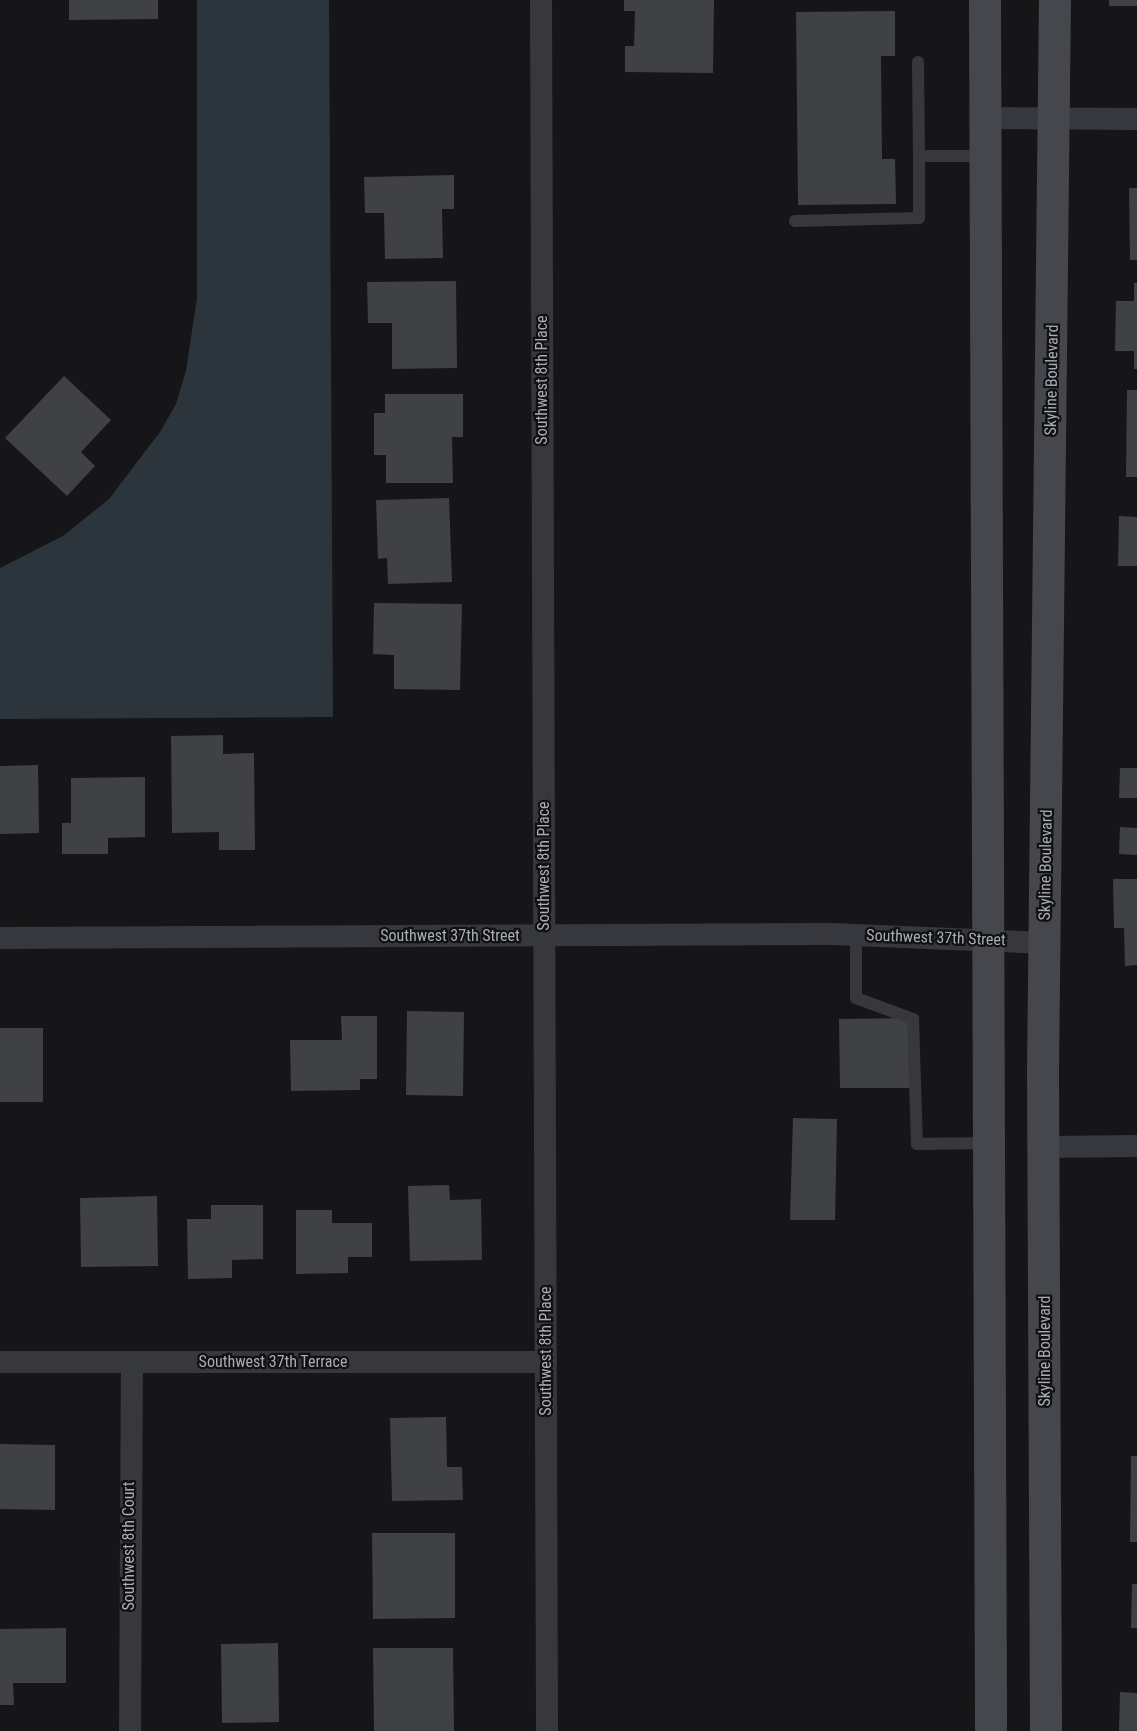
<!DOCTYPE html>
<style>
body{margin:0}
#map{position:relative;width:1137px;height:1731px;overflow:hidden;background:#161618;font-family:"Roboto Condensed",sans-serif}
div>[style]{position:absolute}
.water>*{inset:0;background:#2c353c}
.building>*{inset:0;background:#404145}
.lane>*{height:12px;margin:-6px;padding:0 6px;transform-origin:6px;border-radius:6px;background:#37383d}
.street>*{height:22px;margin:-11px;padding:0 11px;transform-origin:11px;border-radius:11px;background:#37383d}
.secondary>*{height:32px;margin:-16px;padding:0 16px;transform-origin:16px;border-radius:16px;background:#45474d}
span{translate:-50% -50%;white-space:nowrap;text-align:center;line-height:1.15;-webkit-text-stroke:4.5px #111113;paint-order:stroke}
.street-label{font-size:16px;color:#a8adb8}
</style>
<div id="map">
<div class="water">
<div style="clip-path:polygon(197px 0,329px 0,333px 717px,0 719px,0 568px,63px 536px,109px 499px,160px 432px,176px 404px,186px 371px,197px 298px)"></div>
</div>
<div class="building">
<div style="clip-path:polygon(69px 0,158px 0,158px 19px,69px 20px)"></div>
<div style="clip-path:polygon(624px 0,714px 0,713px 73px,625px 72px,625px 46px,634px 46px,635px 11px,624px 11px)"></div>
<div style="clip-path:polygon(1109px 0,1137px 0,1137px 6px,1109px 6px)"></div>
<div style="clip-path:polygon(895px 11px,895px 56px,881px 56px,882px 159px,895px 159px,896px 204px,798px 205px,796px 12px)"></div>
<div style="clip-path:polygon(454px 175px,454px 209px,442px 209px,443px 258px,385px 259px,384px 213px,365px 213px,364px 177px)"></div>
<div style="clip-path:polygon(1129px 188px,1137px 188px,1137px 260px,1130px 260px)"></div>
<div style="clip-path:polygon(456px 281px,457px 368px,392px 369px,392px 323px,368px 323px,367px 282px)"></div>
<div style="clip-path:polygon(1134px 283px,1137px 283px,1137px 369px,1134px 369px,1134px 351px,1115px 351px,1116px 301px,1134px 301px)"></div>
<div style="clip-path:polygon(64px 376px,111px 420px,81px 452px,95px 466px,67px 496px,5px 438px)"></div>
<div style="clip-path:polygon(1127px 390px,1137px 390px,1137px 477px,1126px 477px)"></div>
<div style="clip-path:polygon(385px 394px,463px 394px,463px 437px,452px 437px,453px 483px,386px 483px,386px 455px,374px 455px,374px 413px,385px 413px)"></div>
<div style="clip-path:polygon(449px 498px,452px 582px,388px 584px,387px 558px,378px 559px,376px 500px)"></div>
<div style="clip-path:polygon(1119px 516px,1137px 517px,1137px 566px,1118px 566px)"></div>
<div style="clip-path:polygon(374px 603px,462px 604px,460px 690px,394px 689px,394px 655px,373px 654px)"></div>
<div style="clip-path:polygon(223px 735px,223px 754px,254px 753px,255px 850px,219px 850px,219px 832px,172px 833px,171px 736px)"></div>
<div style="clip-path:polygon(38px 765px,39px 833px,0 834px,0 766px)"></div>
<div style="clip-path:polygon(1120px 768px,1137px 768px,1137px 798px,1119px 798px)"></div>
<div style="clip-path:polygon(145px 777px,145px 837px,108px 838px,108px 854px,62px 854px,62px 823px,71px 823px,71px 778px)"></div>
<div style="clip-path:polygon(1120px 827px,1137px 828px,1137px 855px,1119px 854px)"></div>
<div style="clip-path:polygon(1113px 879px,1137px 879px,1137px 965px,1125px 966px,1124px 928px,1114px 928px)"></div>
<div style="clip-path:polygon(407px 1011px,464px 1012px,463px 1096px,406px 1095px)"></div>
<div style="clip-path:polygon(341px 1016px,377px 1016px,377px 1079px,360px 1079px,360px 1090px,291px 1091px,290px 1040px,342px 1040px)"></div>
<div style="clip-path:polygon(911px 1018px,912px 1088px,840px 1088px,839px 1019px)"></div>
<div style="clip-path:polygon(0 1028px,43px 1028px,43px 1102px,0 1102px)"></div>
<div style="clip-path:polygon(793px 1118px,837px 1119px,835px 1220px,790px 1220px)"></div>
<div style="clip-path:polygon(449px 1185px,450px 1200px,481px 1199px,482px 1260px,410px 1261px,408px 1186px)"></div>
<div style="clip-path:polygon(157px 1196px,158px 1266px,81px 1267px,80px 1198px)"></div>
<div style="clip-path:polygon(211px 1205px,263px 1205px,263px 1259px,232px 1260px,232px 1278px,188px 1279px,187px 1219px,211px 1219px)"></div>
<div style="clip-path:polygon(296px 1210px,332px 1210px,332px 1223px,372px 1223px,372px 1257px,348px 1257px,348px 1273px,296px 1274px)"></div>
<div style="clip-path:polygon(446px 1417px,447px 1467px,462px 1467px,463px 1500px,392px 1501px,390px 1418px)"></div>
<div style="clip-path:polygon(0 1444px,55px 1445px,55px 1510px,0 1509px)"></div>
<div style="clip-path:polygon(1131px 1456px,1137px 1456px,1137px 1542px,1130px 1542px)"></div>
<div style="clip-path:polygon(372px 1533px,455px 1533px,455px 1618px,373px 1619px)"></div>
<div style="clip-path:polygon(1132px 1584px,1137px 1584px,1137px 1628px,1131px 1628px)"></div>
<div style="clip-path:polygon(66px 1628px,66px 1683px,13px 1683px,14px 1705px,0 1705px,0 1629px)"></div>
<div style="clip-path:polygon(278px 1643px,279px 1722px,222px 1723px,221px 1644px)"></div>
<div style="clip-path:polygon(373px 1648px,453px 1648px,454px 1731px,374px 1731px)"></div>
<div style="clip-path:polygon(1120px 1692px,1137px 1693px,1137px 1731px,1119px 1731px)"></div>
</div>
<div class="lane">
<div style="left:918px;top:62px;width:94px;rotate:89.4deg"></div>
<div style="left:795px;top:221px;width:124px;rotate:-1.4deg"></div>
<div style="left:919px;top:218px;width:62px;rotate:-90deg"></div>
<div style="left:919px;top:156px;width:65px"></div>
<div style="left:856px;top:935px;width:63px;rotate:90deg"></div>
<div style="left:856px;top:998px;width:61px;rotate:20.2deg"></div>
<div style="left:913px;top:1019px;width:125px;rotate:88.2deg"></div>
<div style="left:917px;top:1144px;width:71px;rotate:-0.8deg"></div>
</div>
<div class="street">
<div style="left:541px;top:0;width:1731px;rotate:89.8deg"></div>
<div style="left:985px;top:118px;width:152px;rotate:0.4deg"></div>
<div style="left:0;top:938px;width:831px;rotate:-0.28deg"></div>
<div style="left:831px;top:934px;width:214px;rotate:2.4deg"></div>
<div style="left:1045px;top:1147px;width:92px;rotate:-0.6deg"></div>
<div style="left:0;top:1362px;width:546px"></div>
<div style="left:130px;top:1731px;width:369px;rotate:-89.7deg"></div>
</div>
<div class="secondary">
<div style="left:985px;top:0;width:1731px;rotate:89.8deg"></div>
<div style="left:1046px;top:1731px;width:660px;rotate:-90.26deg"></div>
<div style="left:1043px;top:1071px;width:1071px;rotate:-89.36deg"></div>
</div>
<div class="street-label">
<span style="left:542px;top:380px;rotate:-90deg">Southwest 8th Place</span>
<span style="left:1052px;top:380px;rotate:-89deg">Skyline Boulevard</span>
<span style="left:1046px;top:865px;rotate:-89deg">Skyline Boulevard</span>
<span style="left:544px;top:866px;rotate:-90deg">Southwest 8th Place</span>
<span style="left:450px;top:936px">Southwest 37th Street</span>
<span style="left:936px;top:938px;rotate:2deg">Southwest 37th Street</span>
<span style="left:546px;top:1351px;rotate:-90deg">Southwest 8th Place</span>
<span style="left:1045px;top:1351px;rotate:-90deg">Skyline Boulevard</span>
<span style="left:273px;top:1362px">Southwest 37th Terrace</span>
<span style="left:129px;top:1546px;rotate:-90deg">Southwest 8th Court</span>
</div>
</div>
